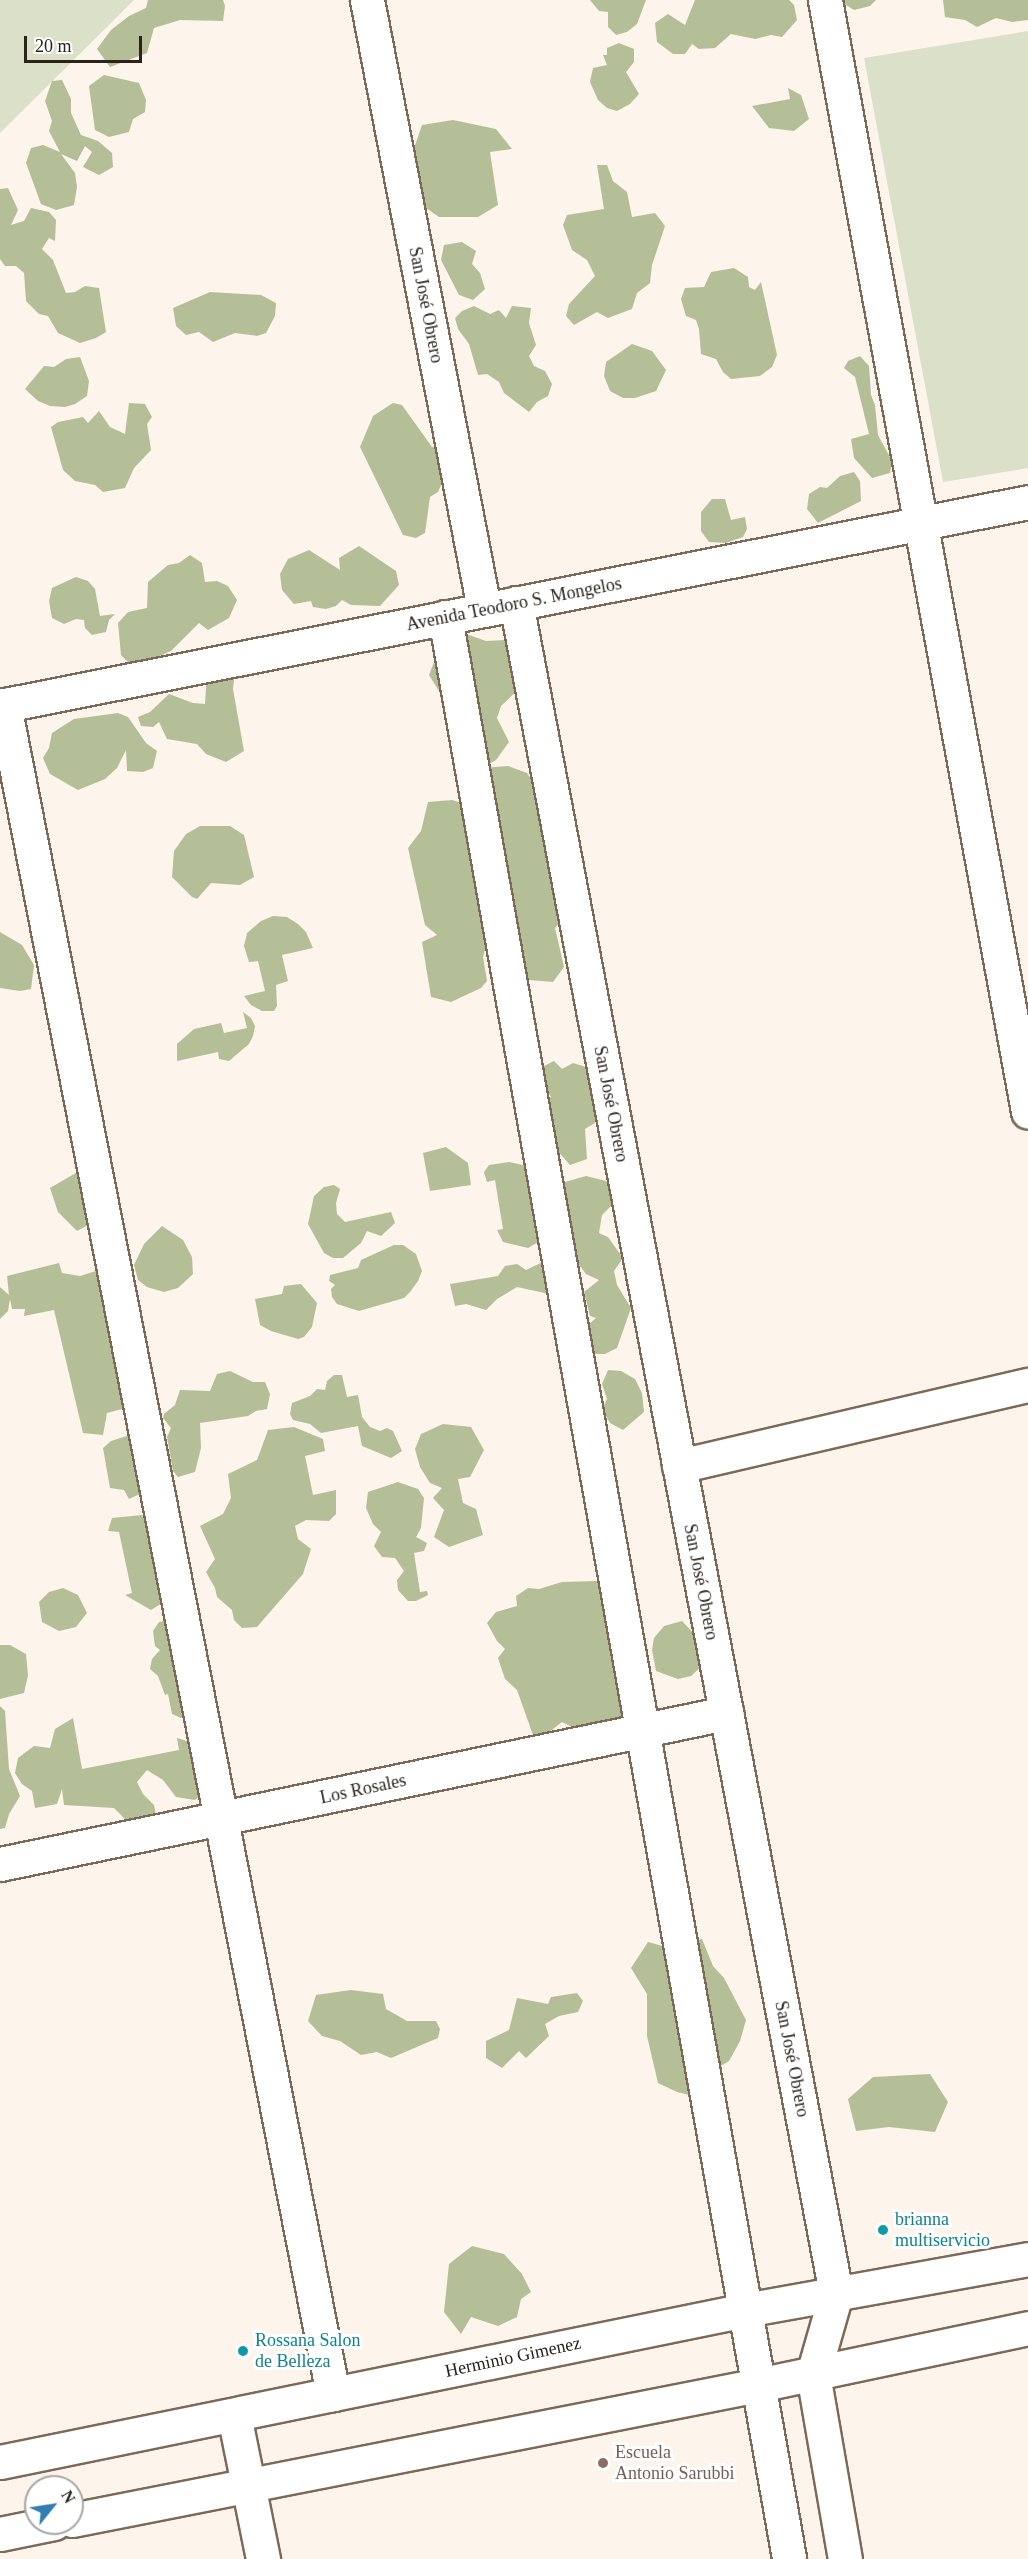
<!DOCTYPE html>
<meta charset="utf-8">
<style>
body{margin:0}
#map{position:relative;width:1028px;height:2559px;overflow:hidden;background:#fdf4ec;font-family:"Times New Roman",serif}
div>[style]{position:absolute}
.green>*{inset:0;background:#dae1c8}
.forest>*{inset:0;background:#b4bf97}
.roads{filter:drop-shadow(2px 0 #7d6957) drop-shadow(-2px 0 #7d6957) drop-shadow(0 2px #7d6957) drop-shadow(0 -2px #7d6957)}
.minor>*{height:33px;margin:-16.5px;padding:0 16.5px;transform-origin:16.5px;border-radius:16.5px;background:#fff}
.tertiary>*{height:33px;margin:-16.5px;padding:0 16.5px;transform-origin:16.5px;border-radius:16.5px;background:#fff}
.dots>*{width:16px;height:16px;translate:-50% -50%;box-sizing:border-box;border:3px solid #fff;border-radius:50%}
span{translate:-50% -50%;white-space:nowrap;text-align:center;line-height:1.15;-webkit-text-stroke:6px #fff;paint-order:stroke}
.street-label{font-size:18px;color:#2b231b}
.culture-label{font-size:18px;color:#0d838f}
.left{translate:0 -50%;text-align:left}
.education-label{font-size:18px;color:#785e54}
.north{position:absolute;left:24px;top:2475px;width:60px;height:60px;box-sizing:border-box;background:#fff;border:2px solid #aaa7a4;border-radius:50%;rotate:60deg;font-size:16px;font-weight:700;line-height:24px;text-align:center;color:#2b231b}
.north::after{content:'';display:block;margin:auto;width:21px;height:27px;background:#317fb2;clip-path:polygon(50% 0,100% 100%,50% 72%,0 100%)}
.scale{position:absolute;left:24px;top:36px;width:118px;height:27px;box-sizing:border-box;border:3px solid #2b231b;border-top:0;padding-left:8px;font-size:18px;line-height:21px;white-space:nowrap;color:#2b231b;-webkit-text-stroke:4px #fff;paint-order:stroke}
</style>
<div id="map">
<div class="green">
<div style="clip-path:polygon(0 0,134px 0,0 133px)"></div>
<div style="clip-path:polygon(1028px 31px,1028px 468px,943px 482px,864px 58px)"></div>
</div>
<div class="forest">
<div style="clip-path:polygon(148px 0,223px 0,225px 6px,223px 21px,180px 20px,154px 28px,147px 53px,110px 67px,97px 49px,111px 30px,129px 16px,146px 8px)"></div>
<div style="clip-path:polygon(590px 0,646px 0,637px 24px,627px 32px,616px 35px,608px 27px,608px 12px,599px 11px)"></div>
<div style="clip-path:polygon(695px 0,789px 0,794px 5px,797px 20px,782px 37px,771px 35px,755px 39px,731px 34px,715px 48px,699px 49px,692px 44px,685px 54px,673px 54px,657px 42px,655px 23px,668px 14px,685px 25px)"></div>
<div style="clip-path:polygon(838px 0,876px 0,870px 6px,854px 10px)"></div>
<div style="clip-path:polygon(943px 0,1028px 0,1028px 20px,1012px 22px,996px 18px,977px 27px,965px 20px,945px 17px)"></div>
<div style="clip-path:polygon(619px 43px,634px 49px,634px 62px,626px 72px,639px 94px,630px 104px,617px 111px,607px 108px,598px 100px,590px 82px,593px 68px,607px 65px,603px 55px,607px 55px,607px 48px)"></div>
<div style="clip-path:polygon(104px 75px,139px 83px,146px 100px,145px 112px,133px 119px,129px 132px,109px 137px,95px 130px,89px 86px)"></div>
<div style="clip-path:polygon(62px 80px,71px 99px,71px 113px,81px 135px,98px 141px,112px 153px,113px 167px,99px 175px,83px 167px,92px 152px,85px 146px,77px 161px,61px 154px,75px 173px,77px 187px,74px 205px,56px 210px,41px 204px,26px 163px,31px 148px,43px 145px,60px 152px,49px 131px,52px 121px,45px 101px,52px 81px)"></div>
<div style="clip-path:polygon(788px 88px,801px 95px,809px 119px,794px 131px,769px 128px,752px 106px,790px 99px)"></div>
<div style="clip-path:polygon(453px 120px,496px 129px,512px 149px,490px 152px,498px 205px,478px 217px,439px 217px,419px 203px,411px 157px,422px 125px)"></div>
<div style="clip-path:polygon(597px 165px,607px 165px,613px 181px,627px 192px,632px 217px,655px 213px,665px 226px,652px 265px,650px 283px,637px 293px,632px 309px,608px 318px,597px 312px,574px 325px,566px 316px,569px 304px,595px 276px,587px 260px,572px 250px,563px 225px,567px 215px,604px 209px)"></div>
<div style="clip-path:polygon(8px 188px,18px 210px,11px 225px,24px 221px,31px 208px,49px 212px,56px 220px,55px 241px,49px 238px,42px 249px,53px 260px,66px 293px,75px 292px,85px 286px,99px 288px,106px 332px,96px 338px,80px 343px,58px 333px,48px 316px,39px 314px,26px 301px,24px 273px,16px 266px,5px 266px,0 259px,0 189px)"></div>
<div style="clip-path:polygon(462px 242px,476px 251px,472px 264px,480px 273px,485px 289px,473px 300px,459px 295px,441px 260px,444px 245px)"></div>
<div style="clip-path:polygon(734px 268px,748px 277px,749px 287px,755px 290px,761px 282px,777px 355px,772px 367px,760px 376px,731px 379px,723px 372px,716px 359px,701px 354px,699px 329px,696px 320px,686px 316px,681px 299px,685px 288px,704px 287px,711px 272px)"></div>
<div style="clip-path:polygon(210px 292px,261px 295px,276px 303px,275px 316px,266px 333px,257px 336px,235px 333px,213px 342px,199px 332px,186px 335px,176px 326px,173px 308px)"></div>
<div style="clip-path:polygon(474px 306px,490px 314px,499px 310px,506px 318px,512px 306px,531px 308px,529px 323px,536px 345px,529px 356px,534px 366px,545px 371px,552px 384px,548px 396px,537px 402px,529px 412px,504px 393px,499px 382px,487px 374px,478px 375px,469px 344px,458px 329px,455px 318px,462px 311px)"></div>
<div style="clip-path:polygon(632px 344px,652px 351px,666px 370px,656px 391px,635px 398px,623px 398px,610px 391px,604px 376px,606px 362px)"></div>
<div style="clip-path:polygon(860px 356px,869px 366px,871px 395px,875px 405px,878px 435px,892px 461px,890px 473px,872px 478px,854px 458px,851px 439px,869px 434px,855px 377px,844px 368px,848px 361px)"></div>
<div style="clip-path:polygon(80px 357px,89px 381px,87px 396px,75px 404px,65px 407px,50px 406px,38px 401px,25px 389px,44px 366px,54px 367px,66px 359px)"></div>
<div style="clip-path:polygon(129px 403px,145px 404px,152px 417px,147px 424px,151px 450px,134px 468px,125px 488px,103px 492px,95px 485px,75px 481px,63px 470px,51px 427px,58px 422px,83px 417px,88px 423px,99px 411px,110px 427px,125px 434px)"></div>
<div style="clip-path:polygon(393px 403px,402px 405px,432px 447px,443px 449px,447px 472px,438px 492px,430px 497px,425px 533px,416px 538px,403px 535px,360px 447px,373px 416px)"></div>
<div style="clip-path:polygon(854px 472px,860px 481px,861px 501px,818px 523px,807px 509px,809px 494px,820px 487px,827px 488px,840px 476px)"></div>
<div style="clip-path:polygon(712px 499px,725px 499px,731px 520px,745px 517px,747px 529px,743px 537px,726px 543px,709px 542px,701px 531px,701px 512px)"></div>
<div style="clip-path:polygon(359px 546px,396px 571px,399px 585px,380px 606px,351px 605px,342px 600px,336px 606px,326px 609px,313px 607px,311px 601px,294px 604px,282px 590px,280px 574px,288px 559px,309px 550px,340px 570px,339px 558px)"></div>
<div style="clip-path:polygon(190px 555px,202px 563px,205px 582px,217px 581px,228px 586px,237px 600px,229px 618px,208px 630px,199px 623px,171px 651px,150px 660px,128px 662px,121px 655px,118px 623px,128px 612px,147px 608px,148px 582px,168px 565px,179px 563px)"></div>
<div style="clip-path:polygon(76px 577px,88px 581px,95px 589px,100px 616px,115px 614px,109px 620px,106px 632px,92px 635px,85px 628px,84px 620px,76px 619px,64px 624px,52px 618px,49px 601px,52px 588px)"></div>
<div style="clip-path:polygon(469px 635px,486px 641px,505px 640px,526px 656px,523px 685px,501px 706px,497px 718px,509px 742px,496px 760px,482px 768px,508px 766px,527px 773px,534px 783px,572px 909px,555px 928px,564px 967px,553px 982px,529px 980px,519px 974px,492px 926px,483px 957px,487px 981px,481px 988px,451px 1002px,431px 997px,422px 942px,437px 935px,425px 925px,408px 848px,421px 831px,428px 802px,452px 800px,478px 808px,463px 715px,442px 696px,429px 675px,442px 641px)"></div>
<div style="clip-path:polygon(228px 667px,234px 680px,233px 689px,244px 751px,226px 762px,206px 754px,197px 744px,167px 739px,159px 722px,153px 727px,141px 726px,138px 717px,150px 712px,169px 694px,193px 703px,205px 704px,207px 671px)"></div>
<div style="clip-path:polygon(118px 713px,128px 717px,146px 743px,157px 751px,153px 768px,143px 772px,127px 771px,126px 750px,117px 768px,105px 779px,78px 790px,50px 774px,43px 758px,49px 748px,52px 733px,74px 719px)"></div>
<div style="clip-path:polygon(200px 826px,230px 826px,244px 835px,254px 877px,240px 885px,211px 883px,197px 899px,192px 897px,172px 877px,174px 851px,186px 834px)"></div>
<div style="clip-path:polygon(273px 916px,287px 917px,298px 924px,306px 932px,313px 948px,282px 955px,288px 981px,276px 985px,277px 1006px,274px 1011px,262px 1011px,251px 1005px,244px 996px,265px 991px,258px 961px,249px 962px,244px 946px,247px 933px,261px 921px)"></div>
<div style="clip-path:polygon(0 932px,22px 945px,34px 965px,31px 989px,20px 991px,0 988px)"></div>
<div style="clip-path:polygon(243px 1012px,251px 1018px,255px 1026px,253px 1036px,249px 1044px,229px 1061px,219px 1059px,218px 1052px,177px 1061px,177px 1044px,194px 1029px,221px 1023px,224px 1033px,247px 1028px)"></div>
<div style="clip-path:polygon(554px 1061px,562px 1069px,573px 1063px,586px 1067px,592px 1090px,596px 1113px,595px 1123px,585px 1129px,587px 1159px,570px 1165px,555px 1148px,555px 1132px,541px 1107px,551px 1097px,540px 1078px,544px 1066px)"></div>
<div style="clip-path:polygon(446px 1147px,468px 1163px,471px 1185px,430px 1191px,423px 1153px)"></div>
<div style="clip-path:polygon(509px 1162px,532px 1167px,540px 1241px,528px 1248px,503px 1242px,497px 1230px,503px 1229px,495px 1180px,487px 1182px,484px 1172px,489px 1165px)"></div>
<div style="clip-path:polygon(81px 1170px,90px 1224px,77px 1231px,58px 1212px,50px 1188px)"></div>
<div style="clip-path:polygon(586px 1176px,606px 1181px,617px 1200px,602px 1215px,599px 1233px,608px 1237px,623px 1258px,614px 1271px,617px 1285px,631px 1308px,617px 1348px,605px 1354px,592px 1354px,587px 1326px,596px 1318px,590px 1316px,584px 1292px,599px 1280px,586px 1274px,562px 1242px,565px 1182px)"></div>
<div style="clip-path:polygon(334px 1185px,340px 1189px,336px 1203px,337px 1214px,345px 1222px,391px 1212px,395px 1223px,381px 1236px,367px 1231px,361px 1243px,343px 1258px,333px 1258px,324px 1253px,308px 1224px,314px 1196px,324px 1187px)"></div>
<div style="clip-path:polygon(162px 1226px,183px 1240px,192px 1257px,193px 1274px,178px 1288px,164px 1292px,147px 1287px,138px 1280px,134px 1265px,144px 1244px)"></div>
<div style="clip-path:polygon(394px 1245px,403px 1245px,416px 1254px,422px 1271px,418px 1281px,410px 1292px,404px 1298px,359px 1311px,337px 1304px,332px 1297px,331px 1289px,335px 1285px,329px 1281px,330px 1275px,358px 1268px,361px 1260px)"></div>
<div style="clip-path:polygon(551px 1258px,549px 1294px,517px 1287px,497px 1299px,486px 1310px,466px 1304px,455px 1306px,450px 1284px,498px 1276px,505px 1266px,517px 1264px,526px 1270px)"></div>
<div style="clip-path:polygon(59px 1263px,62px 1273px,80px 1276px,102px 1269px,129px 1402px,122px 1409px,107px 1413px,103px 1435px,83px 1433px,54px 1310px,24px 1316px,25px 1309px,12px 1309px,10px 1299px,8px 1311px,0 1319px,0 1287px,9px 1295px,7px 1276px)"></div>
<div style="clip-path:polygon(301px 1284px,317px 1303px,312px 1327px,304px 1337px,298px 1339px,271px 1331px,260px 1325px,255px 1299px,282px 1294px,284px 1286px)"></div>
<div style="clip-path:polygon(608px 1370px,621px 1371px,635px 1379px,642px 1393px,644px 1412px,623px 1430px,610px 1423px,602px 1409px,607px 1399px,602px 1384px)"></div>
<div style="clip-path:polygon(230px 1371px,253px 1382px,265px 1382px,270px 1394px,267px 1409px,256px 1411px,248px 1416px,200px 1423px,201px 1448px,195px 1472px,178px 1477px,173px 1471px,167px 1437px,171px 1428px,163px 1418px,164px 1414px,175px 1405px,180px 1390px,210px 1391px,217px 1374px)"></div>
<div style="clip-path:polygon(334px 1375px,342px 1375px,347px 1397px,358px 1395px,362px 1417px,370px 1427px,380px 1431px,387px 1428px,393px 1431px,402px 1451px,391px 1458px,362px 1446px,358px 1426px,321px 1433px,310px 1424px,293px 1420px,290px 1414px,292px 1403px,310px 1396px,317px 1389px,325px 1390px,327px 1381px)"></div>
<div style="clip-path:polygon(443px 1424px,471px 1427px,484px 1450px,470px 1477px,458px 1479px,463px 1503px,476px 1509px,483px 1535px,449px 1547px,434px 1537px,444px 1510px,433px 1498px,442px 1488px,430px 1483px,420px 1467px,415px 1449px,421px 1434px)"></div>
<div style="clip-path:polygon(294px 1427px,323px 1439px,325px 1451px,305px 1456px,313px 1495px,336px 1490px,336px 1514px,329px 1521px,306px 1520px,295px 1526px,298px 1539px,311px 1549px,303px 1574px,257px 1627px,242px 1628px,234px 1620px,232px 1610px,217px 1597px,215px 1588px,206px 1572px,215px 1559px,200px 1526px,223px 1514px,231px 1498px,228px 1474px,257px 1460px,268px 1430px)"></div>
<div style="clip-path:polygon(130px 1435px,149px 1481px,140px 1494px,129px 1499px,124px 1490px,110px 1488px,103px 1448px,111px 1441px)"></div>
<div style="clip-path:polygon(398px 1482px,418px 1489px,424px 1498px,421px 1528px,416px 1537px,427px 1543px,424px 1551px,414px 1553px,420px 1592px,427px 1591px,428px 1595px,416px 1601px,408px 1601px,398px 1590px,397px 1580px,404px 1571px,395px 1558px,382px 1557px,374px 1546px,381px 1532px,373px 1524px,366px 1508px,368px 1492px)"></div>
<div style="clip-path:polygon(142px 1515px,157px 1531px,167px 1600px,151px 1610px,125px 1595px,132px 1593px,119px 1532px,108px 1531px,112px 1518px)"></div>
<div style="clip-path:polygon(596px 1581px,605px 1583px,630px 1725px,601px 1722px,581px 1725px,576px 1729px,562px 1722px,543px 1737px,533px 1735px,517px 1690px,505px 1679px,498px 1658px,505px 1649px,497px 1641px,487px 1623px,496px 1612px,517px 1606px,516px 1596px,528px 1588px,539px 1589px,562px 1582px)"></div>
<div style="clip-path:polygon(63px 1588px,78px 1595px,87px 1613px,76px 1627px,59px 1631px,42px 1622px,39px 1602px,49px 1592px)"></div>
<div style="clip-path:polygon(172px 1619px,188px 1713px,181px 1718px,172px 1714px,168px 1694px,165px 1695px,158px 1676px,150px 1669px,152px 1659px,160px 1650px,155px 1646px,153px 1631px,159px 1622px)"></div>
<div style="clip-path:polygon(682px 1621px,697px 1637px,701px 1667px,691px 1676px,678px 1679px,656px 1671px,652px 1650px,654px 1638px,664px 1626px)"></div>
<div style="clip-path:polygon(0 1645px,10px 1645px,26px 1654px,28px 1675px,24px 1693px,0 1699px)"></div>
<div style="clip-path:polygon(0 1706px,5px 1711px,9px 1769px,20px 1796px,9px 1814px,5px 1828px,0 1829px)"></div>
<div style="clip-path:polygon(73px 1718px,82px 1769px,179px 1750px,177px 1738px,197px 1744px,205px 1790px,195px 1800px,176px 1797px,163px 1780px,147px 1770px,137px 1782px,143px 1794px,154px 1805px,156px 1815px,129px 1823px,114px 1808px,64px 1805px,62px 1789px,57px 1804px,35px 1808px,32px 1791px,22px 1784px,15px 1773px,18px 1758px,34px 1746px,50px 1748px,55px 1729px)"></div>
<div style="clip-path:polygon(702px 1939px,713px 1966px,724px 1978px,746px 2020px,740px 2041px,729px 2061px,711px 2072px,694px 2096px,677px 2092px,658px 2083px,647px 2036px,647px 1994px,631px 1968px,648px 1942px,666px 1947px)"></div>
<div style="clip-path:polygon(351px 1990px,383px 1994px,386px 2009px,407px 2021px,436px 2021px,440px 2029px,438px 2038px,391px 2058px,377px 2052px,361px 2055px,340px 2041px,322px 2036px,308px 2021px,316px 1995px)"></div>
<div style="clip-path:polygon(577px 1993px,583px 2001px,578px 2012px,559px 2016px,545px 2024px,549px 2036px,526px 2058px,519px 2051px,502px 2068px,486px 2058px,486px 2041px,509px 2030px,517px 1998px,548px 2004px,551px 1997px)"></div>
<div style="clip-path:polygon(930px 2074px,948px 2102px,935px 2132px,889px 2127px,856px 2131px,848px 2099px,873px 2077px)"></div>
<div style="clip-path:polygon(472px 2246px,504px 2254px,522px 2274px,531px 2292px,521px 2299px,517px 2317px,498px 2326px,471px 2317px,461px 2334px,444px 2312px,449px 2264px)"></div>
</div>
<div class="roads">
<div class="minor">
<div style="left:367px;top:0;width:620px;rotate:79.12deg"></div>
<div style="left:825px;top:0;width:1130px;rotate:79.65deg"></div>
<div style="left:516px;top:603px;width:1721px;rotate:79.28deg"></div>
<div style="left:836px;top:2294px;width:83px;rotate:106deg"></div>
<div style="left:813px;top:2374px;width:188px;rotate:80.2deg"></div>
<div style="left:445px;top:617px;width:1972px;rotate:79.95deg"></div>
<div style="left:4px;top:705px;width:1721px;rotate:78.98deg"></div>
<div style="left:679px;top:1466px;width:358px;rotate:-13.1deg"></div>
<div style="left:0;top:1864px;width:742px;rotate:-11.75deg"></div>
<div style="left:234px;top:2415px;width:147px;rotate:78.6deg"></div>
<div style="left:0;top:2462px;width:760px;rotate:-11.53deg"></div>
<div style="left:745px;top:2310px;width:288px;rotate:-10.2deg"></div>
<div style="left:72px;top:2520px;width:699px;rotate:-11.13deg"></div>
<div style="left:758px;top:2385px;width:276px;rotate:-11.9deg"></div>
<div style="left:0;top:2534px;width:55px;rotate:-11.5deg"></div>
</div>
<div class="tertiary">
<div style="left:0;top:706px;width:1048px;rotate:-11.22deg"></div>
</div>
</div>
<div class="dots">
<div style="left:883px;top:2230px;background:#0f9aa8"></div>
<div style="left:243px;top:2351px;background:#0f9aa8"></div>
<div style="left:603px;top:2463px;background:#8d6e63"></div>
</div>
<div class="street-label">
<span style="left:426px;top:305px;rotate:79deg">San José Obrero</span>
<span style="left:514px;top:604px;rotate:-11deg">Avenida Teodoro S. Mongelos</span>
<span style="left:611px;top:1104px;rotate:79deg">San José Obrero</span>
<span style="left:701px;top:1582px;rotate:79deg">San José Obrero</span>
<span style="left:363px;top:1789px;rotate:-12deg">Los Rosales</span>
<span style="left:792px;top:2059px;rotate:79deg">San José Obrero</span>
<span style="left:513px;top:2357px;rotate:-12deg">Herminio Gimenez</span>
</div>
<div class="culture-label">
<span class="left" style="left:895px;top:2230px">brianna<br>multiservicio</span>
<span class="left" style="left:255px;top:2351px">Rossana Salon<br>de Belleza</span>
</div>
<div class="education-label">
<span class="left" style="left:615px;top:2463px">Escuela<br>Antonio Sarubbi</span>
</div>
<div class="north">N</div>
<div class="scale">20 m</div>
</div>
